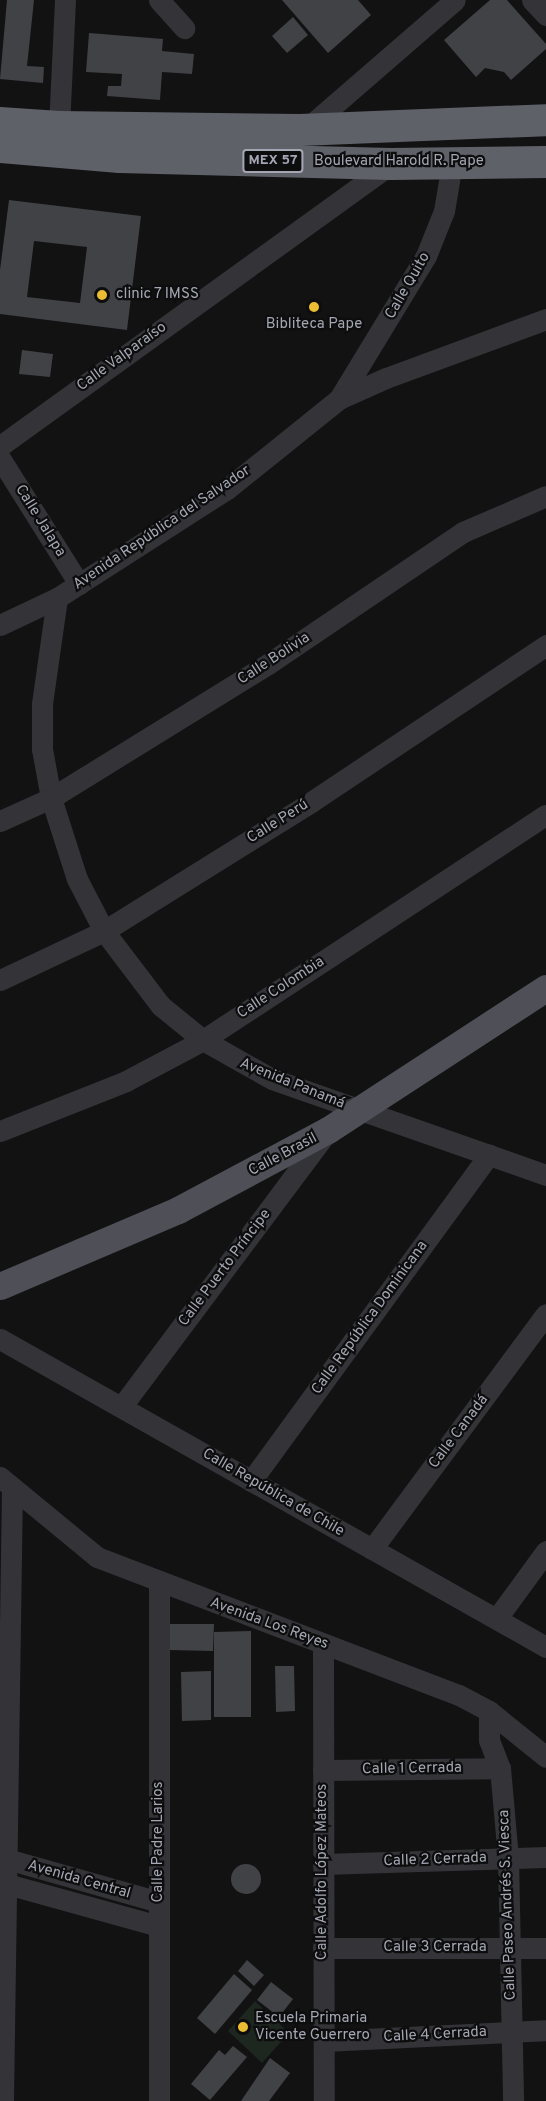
<!DOCTYPE html>
<meta charset="utf-8">
<style>
body{margin:0}
#map{position:relative;width:546px;height:2101px;overflow:hidden;background:#121213;font-family:Overpass,sans-serif}
div>[style]{position:absolute}
.green>*{inset:0;background:#1e2620}
.building>*{inset:0;background:#414246}
.round{border-radius:50%}
.minor>*{height:21px;margin:-10.5px;padding:0 10.5px;transform-origin:10.5px;border-radius:10.5px;background:#333338}
.major>*{height:27px;margin:-13.5px;padding:0 13.5px;transform-origin:13.5px;border-radius:13.5px;background:#4f5057}
.highway>*{height:32px;margin:-16px;padding:0 16px;transform-origin:16px;border-radius:16px;background:#5f6169}
.dots>*{width:16px;height:16px;translate:-50% -50%;box-sizing:border-box;border:3px solid #0d0d0e;border-radius:50%}
span{translate:-50% -50%;white-space:nowrap;text-align:center;line-height:1.15;-webkit-text-stroke:4.5px #0d0d0e;paint-order:stroke}
.shield-label span{padding:2px 4px;background:#0d0d0e;border:2px solid;border-radius:4px;-webkit-text-stroke-width:0}
.shield-label{font-size:14px;color:#a4a7b3;font-weight:700}
.street-label{font-size:15px;color:#a4a7b3}
.poi-label{font-size:15px;color:#a4a7b3}
.left{translate:0 -50%;text-align:left}
</style>
<div id="map">
<div class="green">
<div style="clip-path:polygon(255px 2001px,289px 2033px,262px 2063px,228px 2031px)"></div>
</div>
<div class="building">
<div style="clip-path:polygon(7px 0,34px 0,27px 66px,44px 67px,43px 83px,0 79px)"></div>
<div style="clip-path:polygon(282px 0,358px 0,371px 15px,328px 53px)"></div>
<div style="clip-path:polygon(490px 0,507px 0,546px 44px,546px 49px,511px 80px,504px 72px,485px 68px,476px 77px,444px 40px)"></div>
<div style="clip-path:polygon(293px 17px,308px 35px,287px 53px,272px 36px)"></div>
<div style="clip-path:polygon(89px 33px,163px 39px,162px 51px,194px 54px,192px 74px,162px 72px,160px 100px,107px 96px,108px 86px,121px 86px,122px 74px,86px 72px)"></div>
<div style="clip-path:polygon(evenodd,9px 200px,141px 216px,127px 330px,0 314px,0 270px,9px 200px,34px 241px,87px 247px,80px 303px,27px 297px,34px 241px)"></div>
<div style="clip-path:polygon(22px 350px,53px 354px,50px 377px,19px 374px)"></div>
<div style="clip-path:polygon(170px 1624px,214px 1624px,213px 1651px,169px 1650px)"></div>
<div style="clip-path:polygon(251px 1631px,251px 1717px,214px 1717px,214px 1632px)"></div>
<div style="clip-path:polygon(275px 1666px,294px 1666px,295px 1711px,276px 1712px)"></div>
<div style="clip-path:polygon(211px 1671px,211px 1720px,182px 1721px,181px 1672px)"></div>
<div class="round" style="left:231px;top:1864px;width:30px;height:30px"></div>
<div style="clip-path:polygon(247px 1960px,264px 1975px,254px 1986px,238px 1971px)"></div>
<div style="clip-path:polygon(234px 1974px,252px 1990px,215px 2034px,197px 2018px)"></div>
<div style="clip-path:polygon(271px 1982px,293px 1999px,279px 2017px,257px 2000px)"></div>
<div style="clip-path:polygon(233px 2046px,247px 2057px,210px 2100px,191px 2084px,219px 2050px,225px 2055px)"></div>
<div style="clip-path:polygon(270px 2058px,290px 2073px,269px 2101px,241px 2101px)"></div>
</div>
<div class="minor">
<div style="left:159px;top:0;width:38px;rotate:48deg"></div>
<div style="left:532px;top:0;width:21px;rotate:47deg"></div>
<div style="left:47px;top:124px;width:12px;rotate:14deg"></div>
<div style="left:59px;top:127px;width:127px;rotate:-87.3deg"></div>
<div style="left:305px;top:130px;width:198px;rotate:-40.9deg"></div>
<div style="left:339px;top:399px;width:167px;rotate:-58.7deg"></div>
<div style="left:426px;top:256px;width:48px;rotate:-68.2deg"></div>
<div style="left:444px;top:211px;width:49px;rotate:-80.5deg"></div>
<div style="left:0;top:446px;width:482px;rotate:-35.8deg"></div>
<div style="left:0;top:458px;width:149px;rotate:57.9deg"></div>
<div style="left:57px;top:598px;width:106px;rotate:98.1deg"></div>
<div style="left:42px;top:703px;width:46px;rotate:90deg"></div>
<div style="left:42px;top:749px;width:50px;rotate:79.6deg"></div>
<div style="left:51px;top:798px;width:85px;rotate:72.2deg"></div>
<div style="left:77px;top:879px;width:59px;rotate:62.6deg"></div>
<div style="left:104px;top:931px;width:94px;rotate:52.8deg"></div>
<div style="left:161px;top:1006px;width:54px;rotate:39deg"></div>
<div style="left:203px;top:1040px;width:79px;rotate:29.5deg"></div>
<div style="left:272px;top:1079px;width:290px;rotate:19.3deg"></div>
<div style="left:0;top:625px;width:63px;rotate:-25.3deg"></div>
<div style="left:57px;top:598px;width:202px;rotate:-32.7deg"></div>
<div style="left:227px;top:489px;width:144px;rotate:-38.8deg"></div>
<div style="left:339px;top:399px;width:51px;rotate:-24.1deg"></div>
<div style="left:386px;top:378px;width:171px;rotate:-20.2deg"></div>
<div style="left:0;top:821px;width:56px;rotate:-24.3deg"></div>
<div style="left:51px;top:798px;width:255px;rotate:-31.7deg"></div>
<div style="left:268px;top:664px;width:235px;rotate:-34.1deg"></div>
<div style="left:463px;top:532px;width:90px;rotate:-23.4deg"></div>
<div style="left:0;top:980px;width:115px;rotate:-25.2deg"></div>
<div style="left:104px;top:931px;width:244px;rotate:-31.9deg"></div>
<div style="left:311px;top:802px;width:283px;rotate:-33.7deg"></div>
<div style="left:0;top:1131px;width:136px;rotate:-21.6deg"></div>
<div style="left:126px;top:1081px;width:87px;rotate:-28deg"></div>
<div style="left:203px;top:1040px;width:410px;rotate:-33.3deg"></div>
<div style="left:0;top:1339px;width:627px;rotate:29.43deg"></div>
<div style="left:122px;top:1406px;width:342px;rotate:-53.2deg"></div>
<div style="left:0;top:1477px;width:126px;rotate:39.5deg"></div>
<div style="left:97px;top:1557px;width:387px;rotate:20.9deg"></div>
<div style="left:459px;top:1695px;width:34px;rotate:28deg"></div>
<div style="left:489px;top:1711px;width:73px;rotate:38.9deg"></div>
<div style="left:251px;top:1481px;width:404px;rotate:-53.9deg"></div>
<div style="left:372px;top:1549px;width:292px;rotate:-53.5deg"></div>
<div style="left:497px;top:1618px;width:83px;rotate:-53.8deg"></div>
<div style="left:323px;top:1644px;width:457px;rotate:89.9deg"></div>
<div style="left:489px;top:1711px;width:29px;rotate:90deg"></div>
<div style="left:489px;top:1740px;width:30px;rotate:69deg"></div>
<div style="left:500px;top:1768px;width:89px;rotate:84.9deg"></div>
<div style="left:508px;top:1857px;width:244px;rotate:88.8deg"></div>
<div style="left:323px;top:1770px;width:177px;rotate:-0.6deg"></div>
<div style="left:0;top:1857px;width:165px;rotate:15.8deg"></div>
<div style="left:323px;top:1864px;width:223px;rotate:-1.8deg"></div>
<div style="left:0;top:1882px;width:165px;rotate:15.5deg"></div>
<div style="left:323px;top:1948px;width:223px"></div>
<div style="left:324px;top:2041px;width:222px;rotate:-2.8deg"></div>
<div style="left:3px;top:2101px;width:614px;rotate:-89.16deg"></div>
<div style="left:159px;top:2101px;width:518px;rotate:-90deg"></div>
</div>
<div class="major">
<div style="left:0;top:1286px;width:194px;rotate:-23.1deg"></div>
<div style="left:178px;top:1210px;width:170px;rotate:-28.1deg"></div>
<div style="left:328px;top:1130px;width:260px;rotate:-33.1deg"></div>
</div>
<div class="highway">
<div style="left:0;top:123px;width:59px;rotate:3.9deg"></div>
<div style="left:59px;top:127px;width:241px;rotate:0.7deg"></div>
<div style="left:300px;top:130px;width:246px;rotate:-2.3deg"></div>
<div style="left:0;top:147px;width:120px;rotate:4.8deg"></div>
<div style="left:120px;top:157px;width:271px;rotate:1.5deg"></div>
<div style="left:391px;top:164px;width:155px;rotate:-0.7deg"></div>
</div>
<div class="dots">
<div style="left:102px;top:295px;background:#ebbd32"></div>
<div style="left:314px;top:307px;background:#ebbd32"></div>
<div style="left:243px;top:2027px;background:#ebbd32"></div>
</div>
<div class="shield-label">
<span style="left:273px;top:161px">MEX 57</span>
</div>
<div class="street-label">
<span style="left:399px;top:162px">Boulevard Harold R. Pape</span>
<span style="left:408px;top:286px;rotate:-60deg">Calle Quito</span>
<span style="left:122px;top:357px;rotate:-36deg">Calle Valparaíso</span>
<span style="left:40px;top:521px;rotate:58deg">Calle Jalapa</span>
<span style="left:162px;top:528px;rotate:-34deg">Avenida República del Salvador</span>
<span style="left:274px;top:659px;rotate:-33deg">Calle Bolivia</span>
<span style="left:278px;top:822px;rotate:-32deg">Calle Perú</span>
<span style="left:281px;top:988px;rotate:-33deg">Calle Colombia</span>
<span style="left:292px;top:1084px;rotate:22deg">Avenida Panamá</span>
<span style="left:283px;top:1155px;rotate:-28deg">Calle Brasil</span>
<span style="left:225px;top:1268px;rotate:-53deg">Calle Puerto Príncipe</span>
<span style="left:370px;top:1318px;rotate:-54deg">Calle República Dominicana</span>
<span style="left:459px;top:1432px;rotate:-53deg">Calle Canadá</span>
<span style="left:273px;top:1493px;rotate:30deg">Calle República de Chile</span>
<span style="left:269px;top:1624px;rotate:20deg">Avenida Los Reyes</span>
<span style="left:412px;top:1769px;rotate:-1deg">Calle 1 Cerrada</span>
<span style="left:159px;top:1842px;rotate:-90deg">Calle Padre Larios</span>
<span style="left:435px;top:1860px;rotate:-2deg">Calle 2 Cerrada</span>
<span style="left:323px;top:1872px;rotate:-90deg">Calle Adolfo López Mateos</span>
<span style="left:79px;top:1880px;rotate:16deg">Avenida Central</span>
<span style="left:508px;top:1905px;rotate:-92deg">Calle Paseo Andrés S. Viesca</span>
<span style="left:435px;top:1948px">Calle 3 Cerrada</span>
<span style="left:435px;top:2035px;rotate:-3deg">Calle 4 Cerrada</span>
</div>
<div class="poi-label">
<span class="left" style="left:116px;top:295px">clinic 7 IMSS</span>
<span style="left:314px;top:325px">Bibliteca Pape</span>
<span class="left" style="left:255px;top:2027px">Escuela Primaria<br>Vicente Guerrero</span>
</div>
</div>
